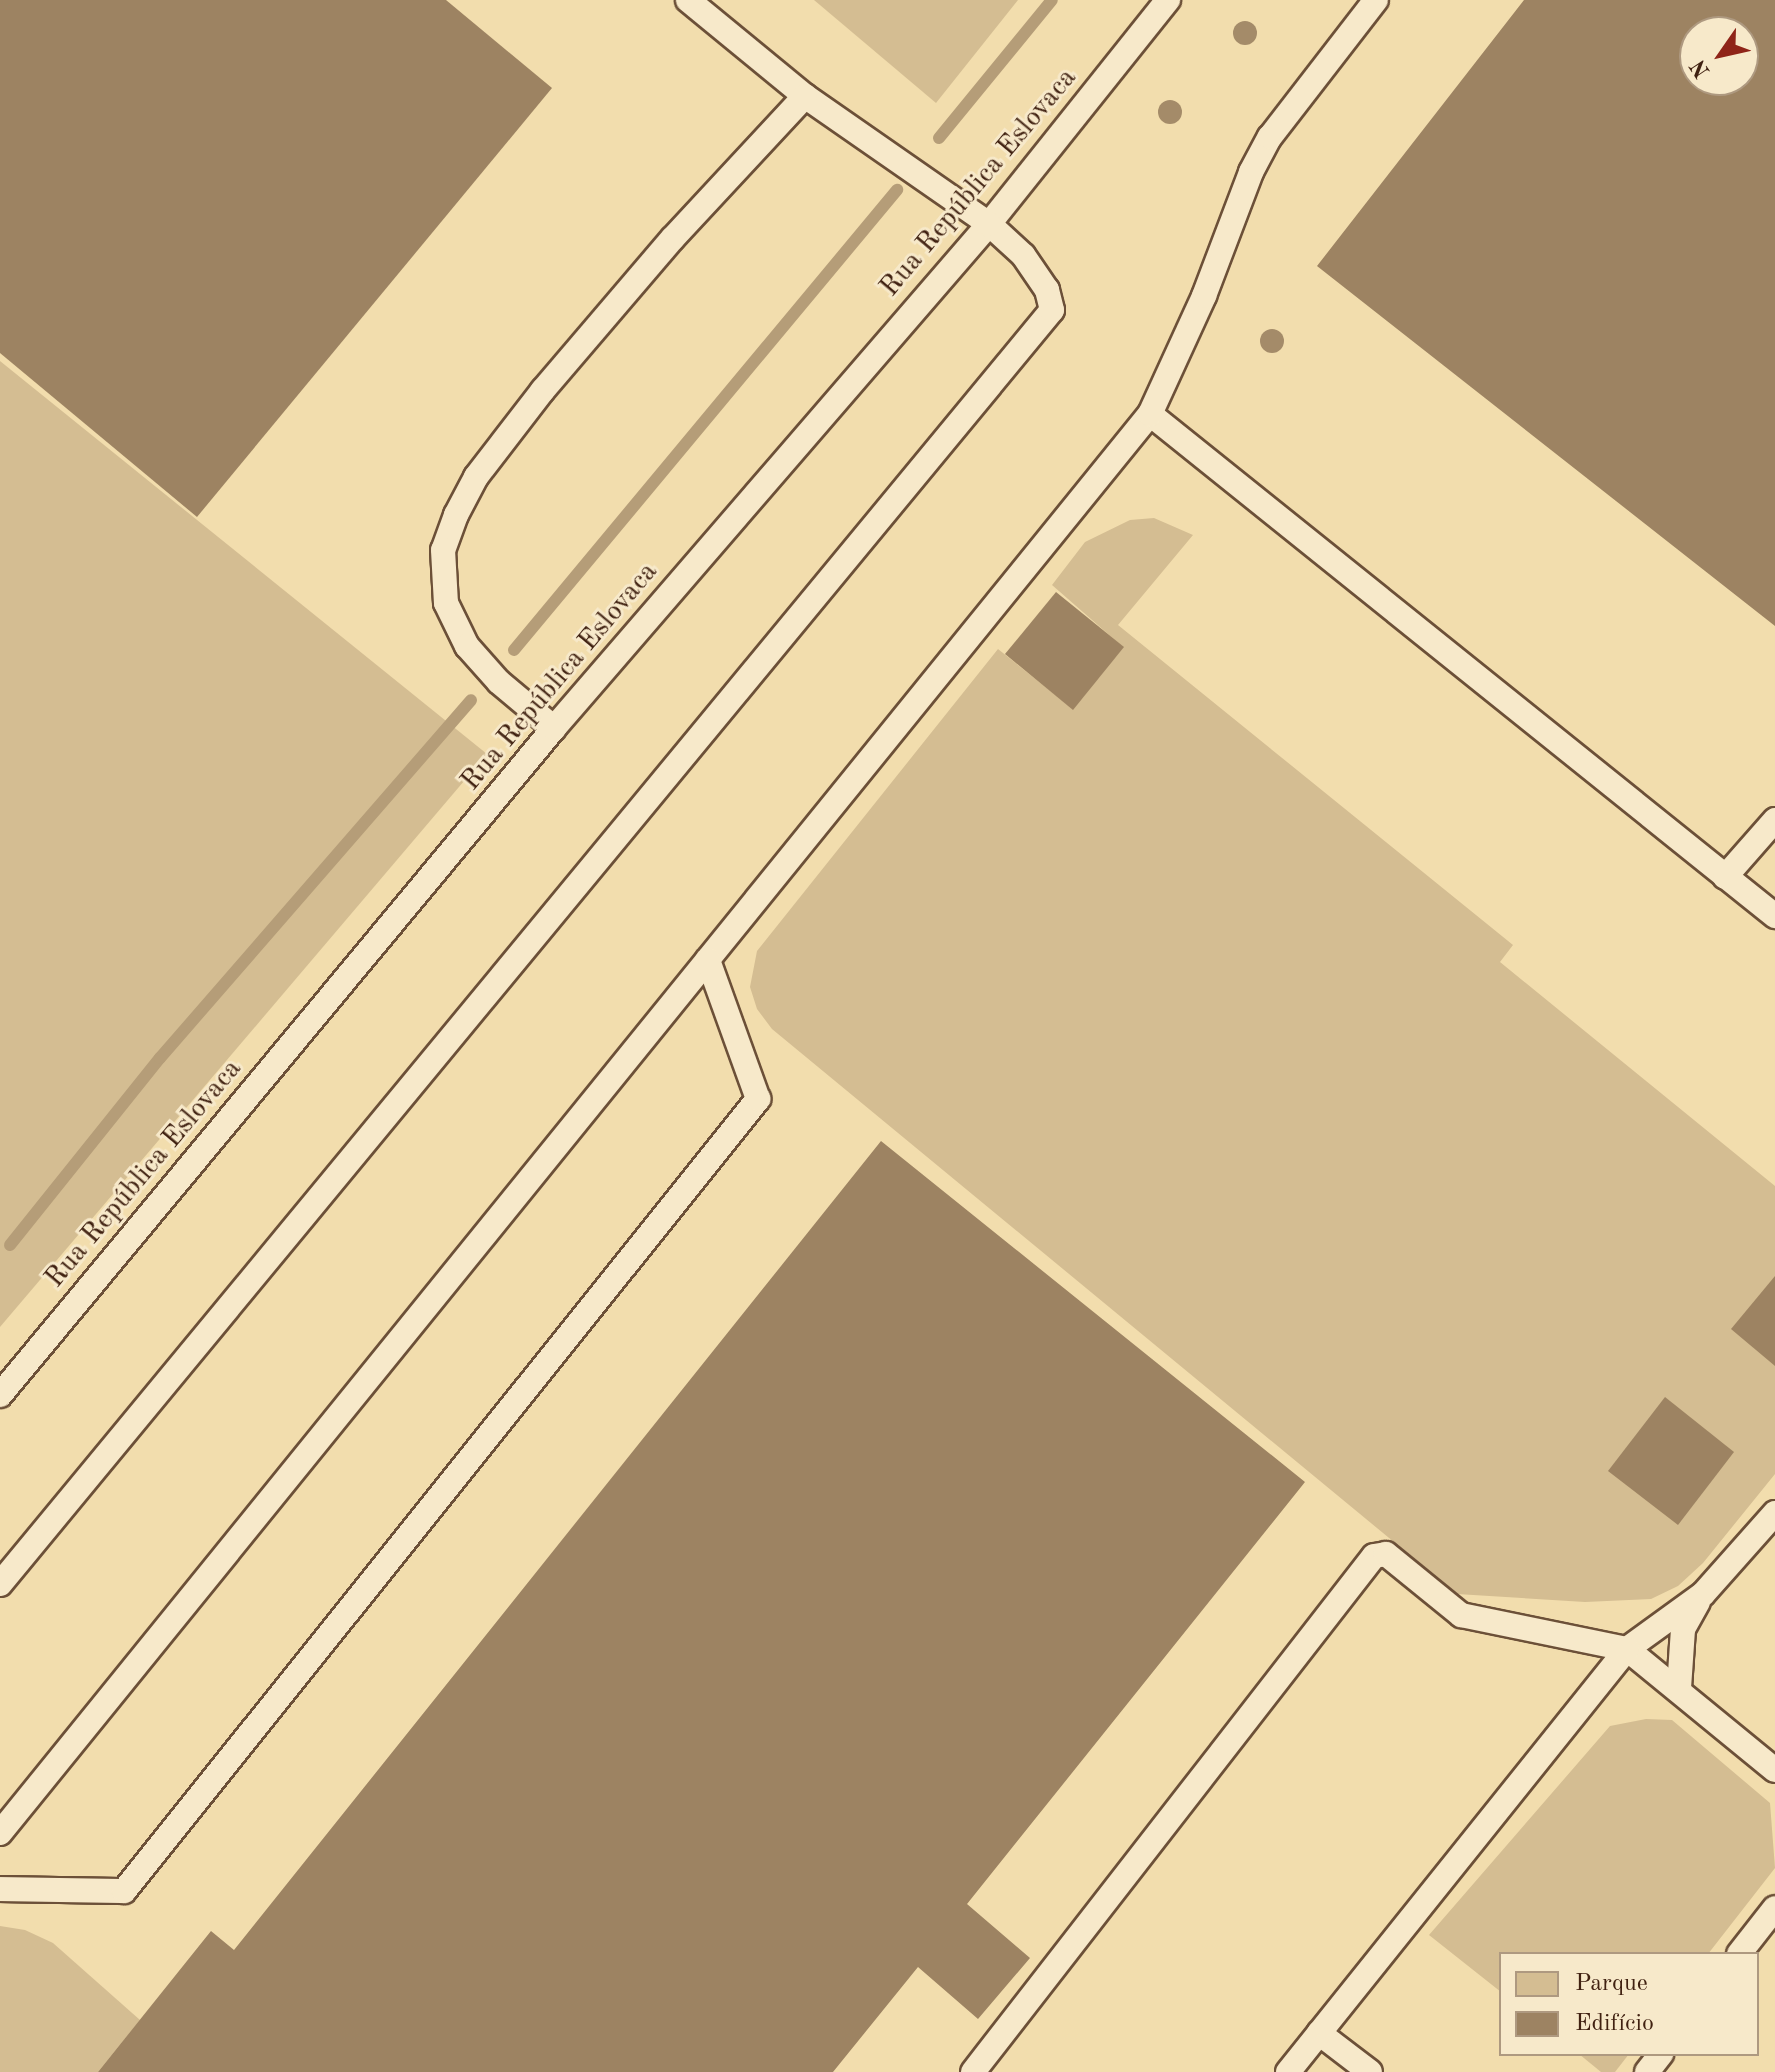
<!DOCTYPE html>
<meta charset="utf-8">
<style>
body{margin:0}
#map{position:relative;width:1775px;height:2072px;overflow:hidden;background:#f2ddad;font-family:"Old Standard TT",serif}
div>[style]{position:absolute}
.green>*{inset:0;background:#d4bd92}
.stream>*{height:12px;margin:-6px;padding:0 6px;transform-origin:6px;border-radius:6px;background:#b59d78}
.building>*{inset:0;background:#9d8362}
.roads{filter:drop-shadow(2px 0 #6c5038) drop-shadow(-2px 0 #6c5038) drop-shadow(0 2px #6c5038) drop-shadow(0 -2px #6c5038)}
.service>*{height:24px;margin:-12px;padding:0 12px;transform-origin:12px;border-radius:12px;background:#f7e9ca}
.trees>*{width:24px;height:24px;margin:-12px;border-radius:50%;background:#a48b69}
span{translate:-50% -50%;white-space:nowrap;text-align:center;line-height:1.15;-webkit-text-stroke:6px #f7e9ca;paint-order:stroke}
.street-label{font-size:28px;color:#402111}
.legend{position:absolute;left:1499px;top:1952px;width:260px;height:104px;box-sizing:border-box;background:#f7e9ca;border:2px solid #ae9980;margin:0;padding:10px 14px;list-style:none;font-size:24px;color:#402111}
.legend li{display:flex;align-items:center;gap:16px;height:40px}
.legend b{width:40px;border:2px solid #ae9980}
.north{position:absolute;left:1679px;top:16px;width:80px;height:80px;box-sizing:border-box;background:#f7e9ca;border:2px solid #ae9980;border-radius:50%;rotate:236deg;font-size:22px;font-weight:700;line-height:32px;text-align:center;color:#402111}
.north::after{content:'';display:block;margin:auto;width:28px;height:36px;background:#8f2418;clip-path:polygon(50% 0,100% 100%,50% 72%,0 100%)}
</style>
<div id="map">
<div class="green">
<div style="clip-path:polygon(814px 0,1018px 0,936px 103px)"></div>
<div style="clip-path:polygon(0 361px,487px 754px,0 1327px)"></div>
<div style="clip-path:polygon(1154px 518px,1193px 535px,1118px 625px,1513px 945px,1500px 962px,1775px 1186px,1775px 1474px,1703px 1563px,1678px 1586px,1651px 1599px,1585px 1602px,1457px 1594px,772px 1029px,757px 1009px,750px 987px,757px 951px,998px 649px,1073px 709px,1123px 647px,1052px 585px,1085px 542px,1130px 520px)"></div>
<div style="clip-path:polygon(1646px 1719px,1672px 1720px,1770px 1803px,1775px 1868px,1708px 1954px,1501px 1954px,1501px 1992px,1429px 1935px,1610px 1726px)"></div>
<div style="clip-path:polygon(0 1926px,25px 1930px,53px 1943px,140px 2020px,98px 2072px,0 2072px)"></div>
<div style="clip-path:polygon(1579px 2054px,1629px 2054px,1615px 2072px,1601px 2072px)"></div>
</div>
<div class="stream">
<div style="left:939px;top:138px;width:178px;rotate:-50.7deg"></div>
<div style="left:514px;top:650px;width:599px;rotate:-50.22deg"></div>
<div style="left:10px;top:1245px;width:240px;rotate:-51.3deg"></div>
<div style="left:160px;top:1058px;width:474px;rotate:-49deg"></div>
</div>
<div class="building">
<div style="clip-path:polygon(0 0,446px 0,552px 88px,197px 517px,0 353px)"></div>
<div style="clip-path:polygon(evenodd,1524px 0,1775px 0,1775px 626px,1317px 266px,1524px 0,1695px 32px,1743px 32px,1743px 80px,1695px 80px,1695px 32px)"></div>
<div style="clip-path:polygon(1056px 592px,1124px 647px,1073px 710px,1005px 654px)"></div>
<div style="clip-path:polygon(881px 1141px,1305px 1482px,967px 1904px,1030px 1958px,978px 2019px,918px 1967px,833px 2072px,98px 2072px,211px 1931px,234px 1950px)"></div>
<div style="clip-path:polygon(1775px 1276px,1775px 1366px,1731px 1329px)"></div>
<div style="clip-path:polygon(1665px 1397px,1734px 1452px,1678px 1525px,1608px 1471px)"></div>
</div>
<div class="roads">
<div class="service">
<div style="left:688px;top:0;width:151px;rotate:39.4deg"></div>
<div style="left:1150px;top:414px;width:802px;rotate:38.77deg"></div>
<div style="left:1725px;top:877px;width:76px;rotate:-48.7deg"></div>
<div style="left:0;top:1395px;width:867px;rotate:-50.29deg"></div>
<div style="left:554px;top:728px;width:666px;rotate:-49.2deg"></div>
<div style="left:989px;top:224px;width:287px;rotate:-51.4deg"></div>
<div style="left:1775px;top:1513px;width:108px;rotate:131.6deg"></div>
<div style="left:1703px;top:1594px;width:94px;rotate:144.1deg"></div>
<div style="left:1627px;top:1649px;width:191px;rotate:39.3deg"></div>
<div style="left:0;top:1584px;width:1652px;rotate:-50.45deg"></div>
<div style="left:1052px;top:310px;width:21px;rotate:-104deg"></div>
<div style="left:1047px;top:290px;width:42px;rotate:-124.4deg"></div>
<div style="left:1023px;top:255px;width:46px;rotate:-137.6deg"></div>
<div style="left:989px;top:224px;width:224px;rotate:-145.2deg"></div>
<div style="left:805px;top:96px;width:195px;rotate:132.9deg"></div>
<div style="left:672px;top:239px;width:199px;rotate:130.5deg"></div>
<div style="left:543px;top:390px;width:110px;rotate:127.6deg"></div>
<div style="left:476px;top:477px;width:43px;rotate:117.8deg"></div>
<div style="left:456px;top:515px;width:37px;rotate:110deg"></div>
<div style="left:443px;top:550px;width:53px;rotate:86.8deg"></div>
<div style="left:446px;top:603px;width:48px;rotate:64deg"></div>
<div style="left:467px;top:646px;width:48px;rotate:48.4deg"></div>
<div style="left:499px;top:682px;width:72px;rotate:39.9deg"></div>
<div style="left:1679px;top:1688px;width:59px;rotate:-86.1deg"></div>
<div style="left:1683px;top:1629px;width:31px;rotate:-61deg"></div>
<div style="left:0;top:1833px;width:1826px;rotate:-50.98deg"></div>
<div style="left:1150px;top:414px;width:130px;rotate:-65.4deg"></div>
<div style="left:1204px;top:296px;width:133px;rotate:-69.2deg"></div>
<div style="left:1251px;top:172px;width:40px;rotate:-62deg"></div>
<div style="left:1270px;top:137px;width:173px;rotate:-52.3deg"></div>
<div style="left:0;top:1889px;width:124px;rotate:0.9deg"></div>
<div style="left:124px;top:1891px;width:1015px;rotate:-51.32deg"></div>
<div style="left:758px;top:1099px;width:148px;rotate:-109.8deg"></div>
<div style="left:1739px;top:1954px;width:58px;rotate:-52deg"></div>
<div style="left:1319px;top:2033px;width:64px;rotate:37.4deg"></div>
<div style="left:973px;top:2072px;width:653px;rotate:-52.15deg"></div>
<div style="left:1374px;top:1556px;width:12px;rotate:-9deg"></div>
<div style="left:1386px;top:1554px;width:97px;rotate:39.1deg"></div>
<div style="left:1461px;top:1615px;width:169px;rotate:11.6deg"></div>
<div style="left:1627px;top:1649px;width:542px;rotate:128.71deg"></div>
<div style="left:1647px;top:2072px;width:23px;rotate:-52deg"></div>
</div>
</div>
<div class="trees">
<div style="left:1245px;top:33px"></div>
<div style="left:1170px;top:112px"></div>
<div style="left:1272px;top:341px"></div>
</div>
<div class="street-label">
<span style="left:979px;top:183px;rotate:-50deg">Rua República Eslovaca</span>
<span style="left:560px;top:677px;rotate:-50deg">Rua República Eslovaca</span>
<span style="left:144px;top:1174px;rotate:-50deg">Rua República Eslovaca</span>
</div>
<ul class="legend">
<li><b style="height:22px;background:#d4bd92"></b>Parque</li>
<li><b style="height:22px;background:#9d8362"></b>Edifício</li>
</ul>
<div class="north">N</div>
</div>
